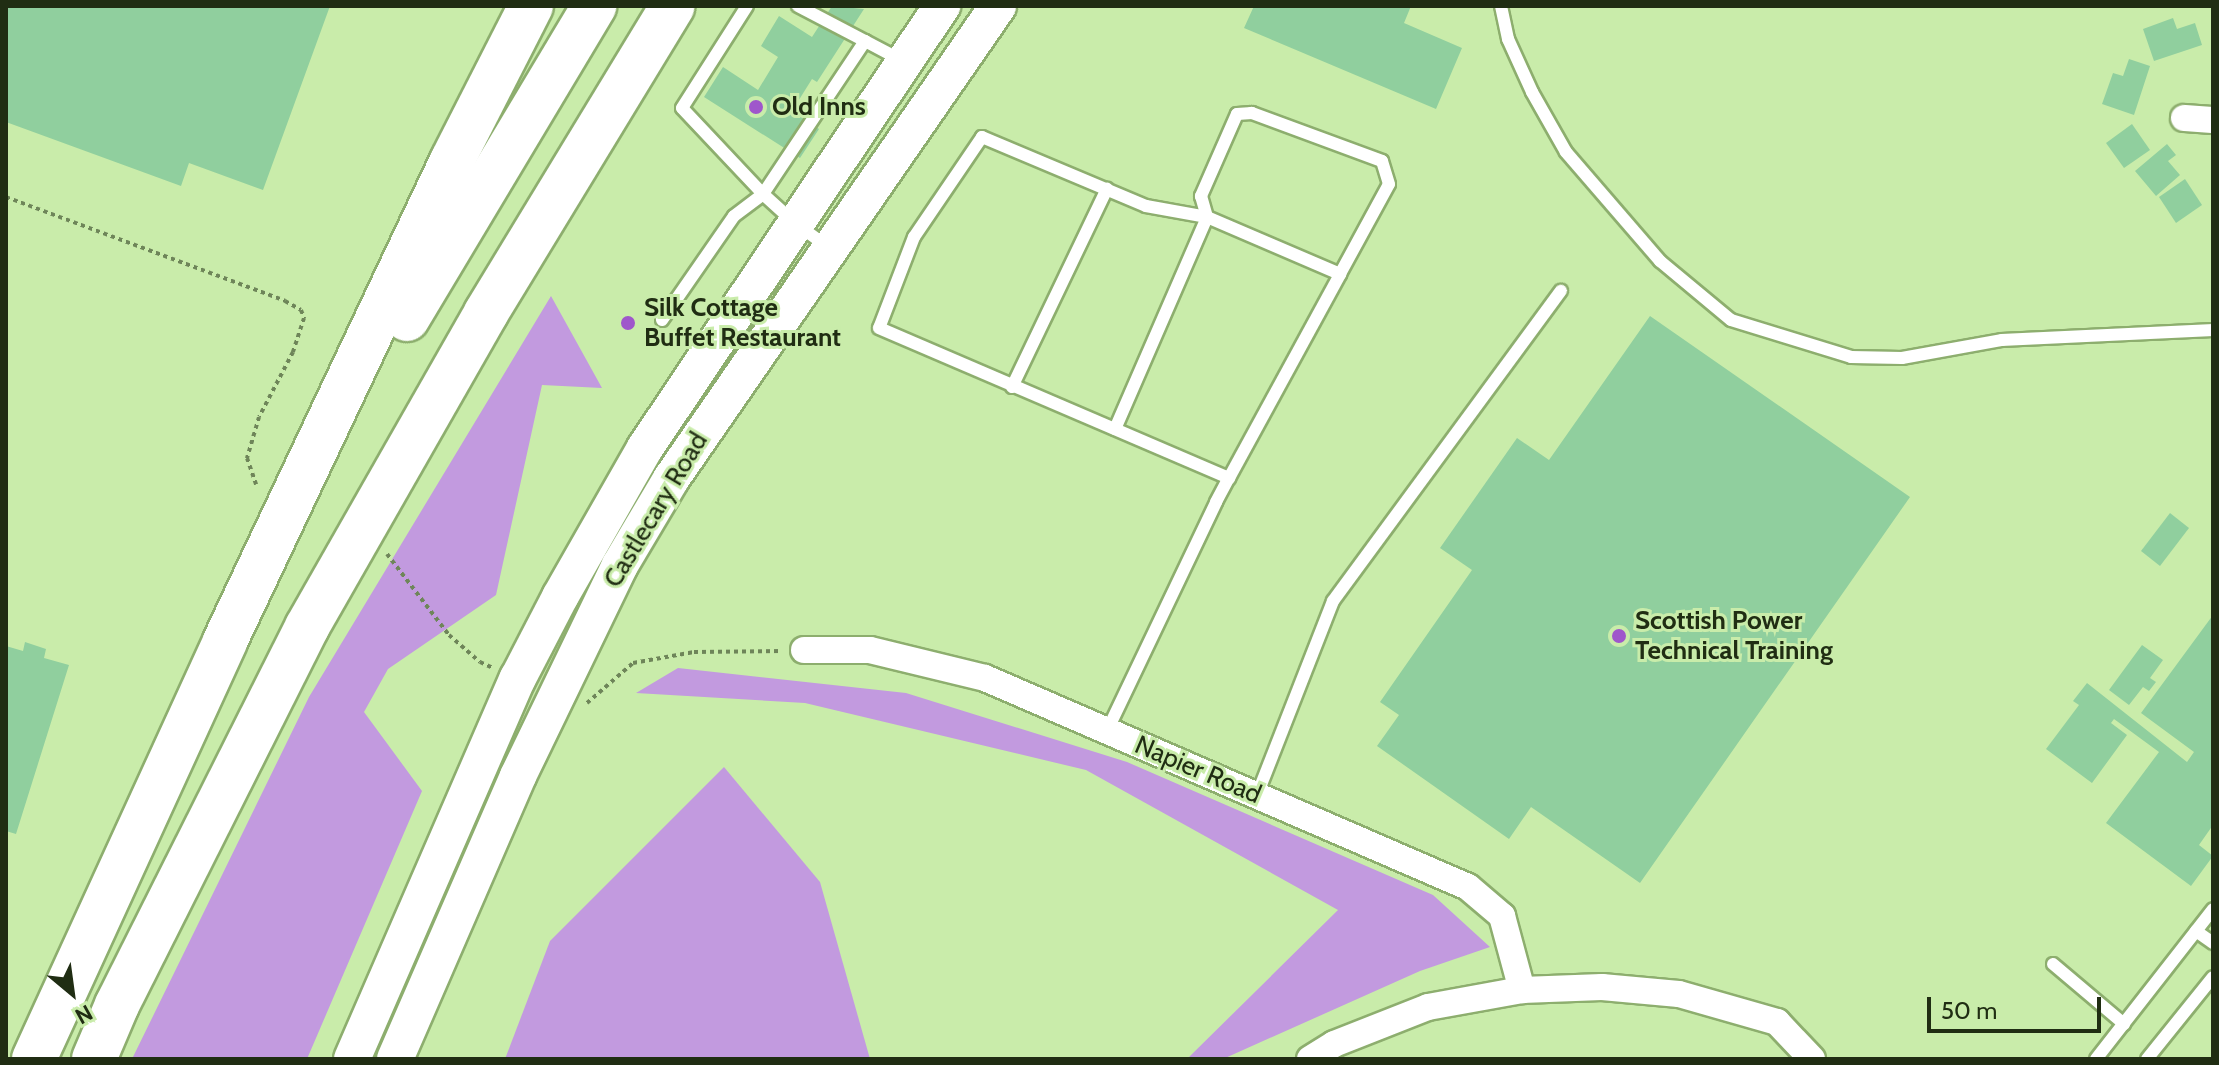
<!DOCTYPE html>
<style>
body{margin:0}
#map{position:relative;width:2219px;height:1065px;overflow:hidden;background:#c9ecaa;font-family:Cabin,sans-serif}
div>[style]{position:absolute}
.green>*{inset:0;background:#c29adf}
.building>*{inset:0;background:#90cf9e}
.path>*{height:4px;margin-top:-2px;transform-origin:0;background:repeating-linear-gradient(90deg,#6e8559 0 4px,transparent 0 8px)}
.roads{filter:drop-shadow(2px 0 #8dae6e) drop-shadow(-2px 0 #8dae6e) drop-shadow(0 2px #8dae6e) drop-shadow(0 -2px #8dae6e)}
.lane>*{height:12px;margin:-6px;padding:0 6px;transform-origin:6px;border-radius:6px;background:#fff}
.street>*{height:26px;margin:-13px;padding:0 13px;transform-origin:13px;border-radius:13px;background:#fff}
.secondary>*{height:36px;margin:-18px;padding:0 18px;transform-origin:18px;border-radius:18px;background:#fff}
.highway>*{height:44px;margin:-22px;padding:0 22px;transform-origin:22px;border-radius:22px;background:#fff}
.dots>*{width:22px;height:22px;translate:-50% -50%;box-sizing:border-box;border:4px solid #c9ecaa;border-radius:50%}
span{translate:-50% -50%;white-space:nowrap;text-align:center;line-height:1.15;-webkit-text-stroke:6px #c9ecaa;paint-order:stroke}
.poi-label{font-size:26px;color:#202d13;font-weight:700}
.left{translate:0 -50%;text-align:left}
.street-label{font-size:26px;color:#202d13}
.frame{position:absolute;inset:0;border:8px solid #202d13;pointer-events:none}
.north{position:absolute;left:32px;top:953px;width:80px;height:80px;-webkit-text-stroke:6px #c9ecaa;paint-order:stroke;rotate:151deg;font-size:22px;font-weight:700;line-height:32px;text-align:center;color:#202d13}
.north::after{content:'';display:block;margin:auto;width:28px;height:36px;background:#202d13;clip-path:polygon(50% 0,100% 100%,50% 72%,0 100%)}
.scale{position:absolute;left:1927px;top:997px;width:174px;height:36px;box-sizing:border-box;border:4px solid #202d13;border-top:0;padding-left:10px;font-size:24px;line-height:28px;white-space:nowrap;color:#202d13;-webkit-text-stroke:6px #c9ecaa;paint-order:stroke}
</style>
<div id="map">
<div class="green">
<div style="clip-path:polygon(551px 296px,602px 388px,542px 385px,496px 595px,388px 669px,364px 712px,422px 791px,307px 1059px,132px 1059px,309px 697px)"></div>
<div style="clip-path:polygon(678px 668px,906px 693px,1127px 762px,1433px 895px,1490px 947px,1420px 971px,1223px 1059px,1187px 1059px,1338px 910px,1086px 770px,805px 703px,636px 693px)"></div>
<div style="clip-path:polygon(724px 767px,820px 882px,870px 1059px,505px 1059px,550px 941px)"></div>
</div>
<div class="building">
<div style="clip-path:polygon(6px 6px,330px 6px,263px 190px,189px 163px,181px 186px,6px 122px)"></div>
<div style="clip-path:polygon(832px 6px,864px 9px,817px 82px,812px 79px,792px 111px,819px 129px,800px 158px,704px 97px,723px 67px,758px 90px,778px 57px,761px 46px,779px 16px,812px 37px)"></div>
<div style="clip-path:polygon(1254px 6px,1411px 6px,1404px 23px,1462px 48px,1436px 109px,1244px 28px)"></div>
<div style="clip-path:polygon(2173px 18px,2177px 29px,2195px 23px,2202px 45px,2154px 61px,2143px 29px)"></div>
<div style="clip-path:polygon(2129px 59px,2150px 66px,2134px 115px,2102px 104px,2113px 73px,2123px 76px)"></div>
<div style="clip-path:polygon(2132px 124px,2150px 150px,2124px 168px,2106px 143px)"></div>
<div style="clip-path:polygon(2167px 144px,2176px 155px,2168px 161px,2180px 175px,2156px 196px,2135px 171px)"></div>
<div style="clip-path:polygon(2185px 179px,2202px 205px,2176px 223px,2159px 197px)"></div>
<div style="clip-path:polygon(1650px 316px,1910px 497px,1640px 883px,1531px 807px,1509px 839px,1377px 746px,1399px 715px,1380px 702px,1472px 570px,1440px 548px,1517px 438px,1549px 460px)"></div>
<div style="clip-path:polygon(2170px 513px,2189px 528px,2160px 566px,2141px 551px)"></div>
<div style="clip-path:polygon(2213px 615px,2213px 825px,2199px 845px,2213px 856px,2191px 886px,2106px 823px,2159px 752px,2114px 719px,2111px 723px,2127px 735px,2092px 783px,2046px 749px,2079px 705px,2073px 701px,2087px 683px,2187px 762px,2194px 752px,2141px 713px)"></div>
<div style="clip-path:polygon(25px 642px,46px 649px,44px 658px,69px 665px,16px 834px,6px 831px,6px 646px,23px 651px)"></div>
<div style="clip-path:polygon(2142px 645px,2163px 660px,2150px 678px,2156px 682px,2149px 691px,2143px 687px,2129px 705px,2109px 690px)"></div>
</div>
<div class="path">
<div style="left:6px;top:197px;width:298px;rotate:20.4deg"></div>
<div style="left:285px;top:301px;width:18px;rotate:29deg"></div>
<div style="left:301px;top:310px;width:9px;rotate:69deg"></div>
<div style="left:304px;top:318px;width:36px;rotate:108deg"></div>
<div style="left:293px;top:352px;width:73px;rotate:117.6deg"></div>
<div style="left:259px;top:417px;width:43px;rotate:106.3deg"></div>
<div style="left:247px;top:458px;width:28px;rotate:71deg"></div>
<div style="left:387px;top:554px;width:102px;rotate:52.6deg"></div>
<div style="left:449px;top:635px;width:41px;rotate:41.1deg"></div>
<div style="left:480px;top:662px;width:14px;rotate:25deg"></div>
<div style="left:587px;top:703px;width:61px;rotate:-41deg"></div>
<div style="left:633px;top:663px;width:62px;rotate:-10.2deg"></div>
<div style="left:694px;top:652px;width:88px;rotate:-0.7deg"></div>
</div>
<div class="roads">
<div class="lane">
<div style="left:798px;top:6px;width:76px;rotate:27.6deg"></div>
<div style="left:1501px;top:6px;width:34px;rotate:78deg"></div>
<div style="left:1508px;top:39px;width:58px;rotate:65.6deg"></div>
<div style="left:1532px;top:92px;width:69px;rotate:60.5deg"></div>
<div style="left:1566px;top:152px;width:144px;rotate:49.2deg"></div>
<div style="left:1660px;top:261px;width:92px;rotate:39.7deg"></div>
<div style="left:1731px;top:320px;width:126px;rotate:17.1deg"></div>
<div style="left:1851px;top:357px;width:51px;rotate:1.1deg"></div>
<div style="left:1902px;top:358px;width:102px;rotate:-10.2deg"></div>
<div style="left:2002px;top:340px;width:211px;rotate:-2.7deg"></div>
<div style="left:828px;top:247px;width:39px;rotate:-144deg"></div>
<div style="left:796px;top:224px;width:45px;rotate:-137.7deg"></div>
<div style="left:763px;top:194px;width:184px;rotate:-56.3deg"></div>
<div style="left:865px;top:41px;width:41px;rotate:27.8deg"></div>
<div style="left:662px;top:320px;width:126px;rotate:-55.3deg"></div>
<div style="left:734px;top:216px;width:36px;rotate:-37deg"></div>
<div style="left:763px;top:194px;width:118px;rotate:-133.3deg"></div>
<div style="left:682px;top:108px;width:121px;rotate:-57.5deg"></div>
<div style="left:1012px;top:387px;width:220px;rotate:-64.4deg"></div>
<div style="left:1115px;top:429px;width:231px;rotate:-66.5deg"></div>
<div style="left:1207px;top:217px;width:62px;rotate:-169.8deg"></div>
<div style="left:1146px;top:206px;width:178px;rotate:-157.2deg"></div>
<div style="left:982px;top:137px;width:121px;rotate:124.2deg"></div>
<div style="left:914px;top:237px;width:97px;rotate:111deg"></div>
<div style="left:879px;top:328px;width:381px;rotate:23.2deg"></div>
<div style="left:1107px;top:731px;width:254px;rotate:-64.5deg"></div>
<div style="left:1216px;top:502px;width:27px;rotate:-62deg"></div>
<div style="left:1229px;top:478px;width:232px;rotate:-61.4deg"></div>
<div style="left:1340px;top:274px;width:102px;rotate:-61.4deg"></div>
<div style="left:1389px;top:184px;width:24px;rotate:-107deg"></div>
<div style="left:1382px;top:161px;width:139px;rotate:-159.7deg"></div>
<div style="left:1252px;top:113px;width:15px;rotate:176deg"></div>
<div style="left:1237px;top:114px;width:90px;rotate:113.7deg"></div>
<div style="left:1201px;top:196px;width:22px;rotate:74deg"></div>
<div style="left:1207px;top:217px;width:145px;rotate:23.2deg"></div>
<div style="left:1257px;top:795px;width:208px;rotate:-68.6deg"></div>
<div style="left:1333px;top:601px;width:385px;rotate:-53.7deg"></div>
<div style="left:2196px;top:931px;width:21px;rotate:35deg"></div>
<div style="left:2053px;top:964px;width:93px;rotate:40.2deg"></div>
<div style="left:2096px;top:1059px;width:190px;rotate:-52deg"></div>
<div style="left:2147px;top:1059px;width:105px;rotate:-51.2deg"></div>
</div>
<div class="street">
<div style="left:2184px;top:118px;width:29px;rotate:4deg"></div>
<div style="left:804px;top:650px;width:66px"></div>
<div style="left:870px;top:650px;width:118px;rotate:13.7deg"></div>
<div style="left:985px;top:678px;width:526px;rotate:23.4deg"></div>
<div style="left:1468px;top:887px;width:45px;rotate:40.5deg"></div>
<div style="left:1502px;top:916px;width:77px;rotate:74.9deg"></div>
<div style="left:1310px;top:1059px;width:28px;rotate:-32deg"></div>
<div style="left:1334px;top:1044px;width:101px;rotate:-21.5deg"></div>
<div style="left:1428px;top:1007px;width:96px;rotate:-10.3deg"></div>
<div style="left:1522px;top:990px;width:80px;rotate:-2.1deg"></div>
<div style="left:1602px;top:987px;width:77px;rotate:5.2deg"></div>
<div style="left:1679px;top:994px;width:102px;rotate:15.9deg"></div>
<div style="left:1777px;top:1022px;width:51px;rotate:46.6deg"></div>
</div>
<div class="secondary">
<div style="left:352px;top:1059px;width:416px;rotate:-66.5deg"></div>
<div style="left:518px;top:678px;width:91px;rotate:-62.6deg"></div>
<div style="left:560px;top:597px;width:172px;rotate:-60.3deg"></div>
<div style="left:645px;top:448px;width:533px;rotate:-56.1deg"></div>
<div style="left:395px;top:1059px;width:309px;rotate:-66.5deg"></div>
<div style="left:518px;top:776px;width:234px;rotate:-64.2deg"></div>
<div style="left:620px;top:565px;width:100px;rotate:-59.3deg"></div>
<div style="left:671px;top:479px;width:575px;rotate:-55.34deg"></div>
</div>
<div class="highway">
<div style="left:407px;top:319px;width:365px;rotate:-59.1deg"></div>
<div style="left:34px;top:1059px;width:460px;rotate:-65.4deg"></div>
<div style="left:225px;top:641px;width:531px;rotate:-64.69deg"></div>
<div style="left:452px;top:161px;width:174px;rotate:-63deg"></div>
<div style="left:94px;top:1059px;width:59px;rotate:-66.9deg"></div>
<div style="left:117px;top:1005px;width:423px;rotate:-63.3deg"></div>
<div style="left:307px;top:627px;width:361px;rotate:-60.3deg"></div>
<div style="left:486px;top:313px;width:359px;rotate:-58.7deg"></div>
</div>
</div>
<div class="dots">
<div style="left:756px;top:107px;background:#9f57cb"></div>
<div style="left:628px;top:323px;background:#9f57cb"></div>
<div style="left:1619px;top:636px;background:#9f57cb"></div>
</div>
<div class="poi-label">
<span class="left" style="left:772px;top:107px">Old Inns</span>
<span class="left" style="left:644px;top:323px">Silk Cottage<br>Buffet Restaurant</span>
<span class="left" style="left:1635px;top:636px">Scottish Power<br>Technical Training</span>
</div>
<div class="street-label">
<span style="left:656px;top:510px;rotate:-59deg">Castlecary Road</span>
<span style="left:1198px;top:770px;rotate:23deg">Napier Road</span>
</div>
<div class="frame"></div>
<div class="north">N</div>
<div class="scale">50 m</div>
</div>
